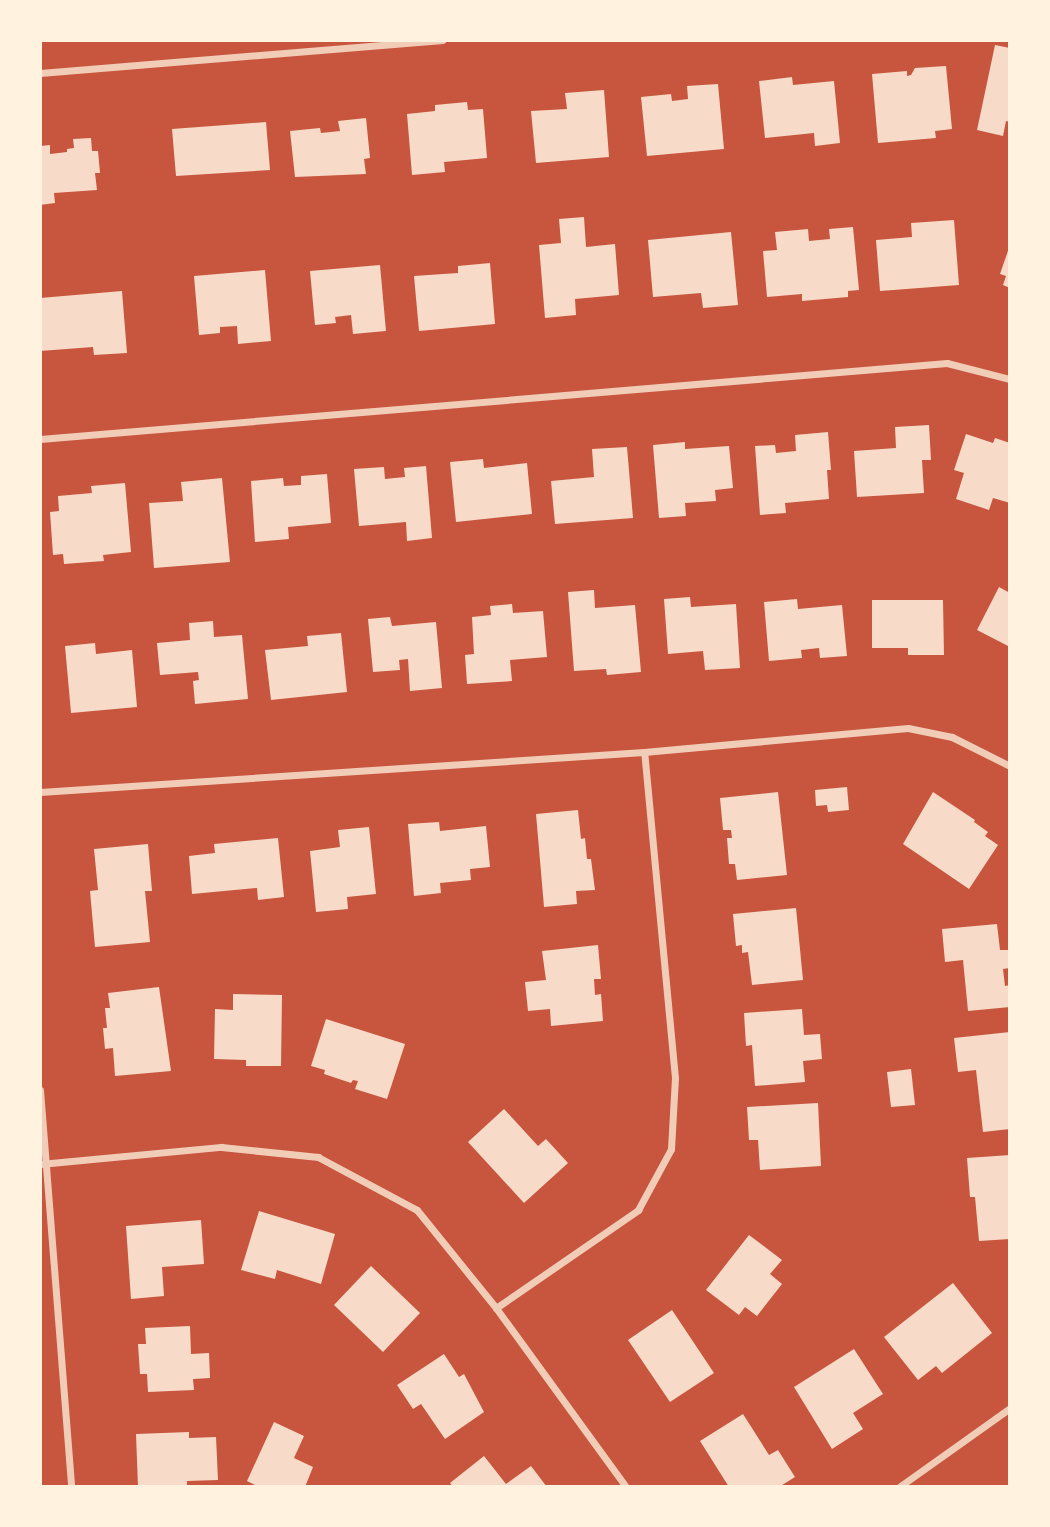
<!DOCTYPE html>
<style>
body{margin:0}
#map{position:relative;width:1050px;height:1527px;overflow:hidden;background:#c8553d;font-family:"Exo 2",sans-serif}
div>[style]{position:absolute}
.building>*{inset:0;background:#f7dbc8}
.minor>*{height:7px;margin:-3.5px;padding:0 3.5px;transform-origin:3.5px;border-radius:3.5px;background:#f1ccb7}
span{translate:-50% -50%;white-space:nowrap;text-align:center;line-height:1.15;-webkit-text-stroke:6px #fff3e0;paint-order:stroke}
.frame{position:absolute;inset:0;border:42px solid #fff3e0;pointer-events:none}
</style>
<div id="map">
<div class="building">
<div style="clip-path:polygon(995px 45px,1010px 48px,1010px 122px,1006px 121px,1003px 136px,977px 130px)"></div>
<div style="clip-path:polygon(946px 66px,952px 129px,935px 131px,936px 138px,878px 143px,872px 74px,907px 71px,907px 76px,911px 75px,915px 68px)"></div>
<div style="clip-path:polygon(792px 77px,793px 85px,834px 81px,840px 143px,815px 146px,814px 133px,765px 138px,759px 81px)"></div>
<div style="clip-path:polygon(718px 84px,724px 149px,647px 156px,641px 97px,671px 94px,672px 101px,688px 99px,687px 86px)"></div>
<div style="clip-path:polygon(604px 90px,609px 157px,536px 163px,531px 111px,567px 109px,565px 93px)"></div>
<div style="clip-path:polygon(467px 102px,468px 110px,483px 109px,487px 158px,444px 162px,445px 172px,412px 175px,407px 114px,435px 111px,435px 105px)"></div>
<div style="clip-path:polygon(366px 118px,370px 158px,364px 159px,366px 174px,295px 177px,290px 131px,320px 128px,321px 133px,340px 131px,338px 121px)"></div>
<div style="clip-path:polygon(266px 122px,270px 170px,176px 176px,172px 129px)"></div>
<div style="clip-path:polygon(91px 138px,92px 151px,98px 151px,100px 173px,95px 173px,97px 190px,54px 193px,55px 203px,40px 205px,40px 146px,50px 145px,50px 154px,67px 152px,67px 149px,74px 148px,73px 139px)"></div>
<div style="clip-path:polygon(584px 217px,586px 247px,615px 244px,619px 295px,575px 299px,576px 315px,545px 318px,539px 245px,561px 243px,559px 219px)"></div>
<div style="clip-path:polygon(954px 220px,959px 285px,880px 291px,876px 240px,912px 237px,911px 223px)"></div>
<div style="clip-path:polygon(853px 227px,859px 290px,848px 291px,848px 297px,802px 301px,802px 294px,767px 297px,763px 251px,777px 250px,775px 232px,808px 229px,809px 241px,830px 239px,829px 229px)"></div>
<div style="clip-path:polygon(731px 232px,738px 305px,703px 308px,701px 293px,653px 297px,648px 240px)"></div>
<div style="clip-path:polygon(1010px 245px,1010px 288px,1003px 285px,1006px 276px,1000px 274px)"></div>
<div style="clip-path:polygon(490px 263px,495px 324px,419px 331px,414px 276px,458px 273px,458px 266px)"></div>
<div style="clip-path:polygon(380px 265px,386px 331px,353px 334px,351px 315px,335px 317px,336px 323px,315px 325px,310px 271px)"></div>
<div style="clip-path:polygon(265px 270px,271px 341px,238px 344px,237px 326px,220px 327px,220px 333px,199px 335px,194px 276px)"></div>
<div style="clip-path:polygon(122px 291px,127px 353px,94px 355px,93px 347px,40px 351px,40px 298px)"></div>
<div style="clip-path:polygon(929px 425px,931px 460px,922px 460px,924px 493px,857px 497px,854px 451px,896px 448px,895px 427px)"></div>
<div style="clip-path:polygon(828px 432px,831px 470px,827px 470px,829px 499px,785px 503px,786px 513px,760px 515px,755px 446px,775px 445px,776px 453px,796px 451px,795px 435px)"></div>
<div style="clip-path:polygon(966px 434px,993px 443px,995px 438px,1010px 443px,1010px 503px,993px 498px,989px 510px,956px 499px,964px 473px,954px 470px)"></div>
<div style="clip-path:polygon(685px 442px,685px 449px,729px 446px,733px 488px,715px 490px,716px 501px,685px 503px,686px 516px,659px 518px,653px 445px)"></div>
<div style="clip-path:polygon(627px 447px,633px 518px,555px 524px,551px 481px,594px 477px,592px 449px)"></div>
<div style="clip-path:polygon(483px 459px,484px 468px,527px 463px,532px 514px,456px 522px,450px 462px)"></div>
<div style="clip-path:polygon(426px 466px,432px 538px,407px 541px,406px 522px,359px 526px,354px 469px,384px 467px,385px 479px,405px 477px,404px 468px)"></div>
<div style="clip-path:polygon(327px 474px,331px 523px,288px 527px,289px 539px,255px 542px,251px 481px,283px 478px,284px 486px,301px 485px,301px 476px)"></div>
<div style="clip-path:polygon(222px 478px,230px 562px,154px 568px,149px 503px,183px 501px,181px 482px)"></div>
<div style="clip-path:polygon(125px 483px,131px 552px,103px 555px,104px 561px,64px 564px,63px 554px,53px 555px,50px 512px,59px 511px,58px 496px,92px 493px,91px 486px)"></div>
<div style="clip-path:polygon(999px 587px,1010px 593px,1010px 647px,977px 630px)"></div>
<div style="clip-path:polygon(594px 590px,595px 608px,635px 605px,641px 672px,607px 675px,606px 669px,574px 671px,568px 592px)"></div>
<div style="clip-path:polygon(690px 597px,691px 607px,736px 604px,740px 668px,705px 670px,703px 651px,668px 654px,664px 599px)"></div>
<div style="clip-path:polygon(797px 599px,798px 609px,842px 605px,847px 656px,820px 658px,819px 648px,801px 650px,802px 658px,769px 661px,764px 602px)"></div>
<div style="clip-path:polygon(872px 600px,943px 600px,944px 655px,908px 655px,908px 648px,872px 648px)"></div>
<div style="clip-path:polygon(512px 604px,513px 613px,543px 611px,547px 657px,510px 660px,512px 681px,467px 684px,465px 655px,474px 654px,472px 617px,491px 615px,490px 606px)"></div>
<div style="clip-path:polygon(390px 617px,392px 626px,436px 622px,442px 688px,410px 691px,408px 659px,399px 660px,400px 670px,373px 672px,368px 619px)"></div>
<div style="clip-path:polygon(213px 621px,214px 637px,242px 635px,248px 699px,195px 704px,193px 681px,199px 680px,198px 672px,160px 675px,157px 643px,190px 640px,189px 623px)"></div>
<div style="clip-path:polygon(341px 633px,347px 692px,271px 700px,265px 650px,308px 646px,307px 636px)"></div>
<div style="clip-path:polygon(95px 643px,96px 654px,132px 650px,137px 707px,71px 713px,65px 646px)"></div>
<div style="clip-path:polygon(847px 787px,849px 810px,828px 812px,827px 805px,816px 806px,815px 790px)"></div>
<div style="clip-path:polygon(778px 792px,787px 875px,737px 880px,735px 864px,729px 864px,727px 838px,732px 838px,731px 830px,723px 830px,720px 798px)"></div>
<div style="clip-path:polygon(933px 792px,975px 820px,974px 822px,988px 832px,985px 836px,998px 845px,969px 889px,903px 844px)"></div>
<div style="clip-path:polygon(578px 810px,581px 839px,585px 838px,587px 859px,591px 859px,595px 890px,576px 891px,577px 904px,544px 907px,536px 814px)"></div>
<div style="clip-path:polygon(439px 822px,440px 831px,486px 826px,490px 867px,470px 869px,471px 880px,440px 883px,441px 893px,414px 896px,408px 824px)"></div>
<div style="clip-path:polygon(369px 827px,376px 894px,347px 897px,348px 909px,316px 912px,310px 851px,340px 847px,338px 830px)"></div>
<div style="clip-path:polygon(278px 838px,284px 897px,258px 900px,257px 888px,192px 894px,189px 856px,215px 853px,214px 844px)"></div>
<div style="clip-path:polygon(148px 844px,152px 891px,145px 891px,150px 942px,95px 947px,90px 891px,98px 890px,94px 849px)"></div>
<div style="clip-path:polygon(796px 908px,803px 980px,752px 985px,748px 952px,742px 953px,742px 945px,736px 946px,733px 914px)"></div>
<div style="clip-path:polygon(997px 924px,1000px 950px,1010px 950px,1010px 968px,1003px 969px,1005px 986px,1010px 985px,1010px 1007px,968px 1011px,963px 960px,945px 962px,942px 929px)"></div>
<div style="clip-path:polygon(598px 945px,601px 979px,594px 979px,595px 995px,601px 994px,603px 1021px,551px 1026px,550px 1009px,528px 1011px,525px 982px,546px 980px,542px 951px)"></div>
<div style="clip-path:polygon(159px 987px,171px 1071px,115px 1076px,113px 1048px,105px 1049px,103px 1028px,107px 1028px,105px 1008px,110px 1008px,108px 993px)"></div>
<div style="clip-path:polygon(233px 994px,282px 995px,281px 1066px,246px 1066px,246px 1060px,214px 1059px,215px 1009px,233px 1010px)"></div>
<div style="clip-path:polygon(802px 1009px,804px 1035px,820px 1034px,822px 1059px,803px 1061px,805px 1082px,755px 1086px,752px 1045px,746px 1046px,744px 1013px)"></div>
<div style="clip-path:polygon(326px 1019px,405px 1044px,387px 1099px,355px 1089px,358px 1081px,353px 1080px,351px 1083px,324px 1074px,325px 1070px,311px 1066px)"></div>
<div style="clip-path:polygon(1010px 1032px,1010px 1129px,983px 1132px,976px 1070px,958px 1072px,954px 1038px)"></div>
<div style="clip-path:polygon(911px 1069px,915px 1105px,891px 1107px,887px 1072px)"></div>
<div style="clip-path:polygon(818px 1103px,821px 1166px,760px 1170px,758px 1140px,749px 1140px,747px 1107px)"></div>
<div style="clip-path:polygon(504px 1109px,538px 1146px,546px 1139px,568px 1163px,524px 1203px,468px 1142px)"></div>
<div style="clip-path:polygon(1010px 1155px,1010px 1239px,979px 1241px,975px 1197px,970px 1197px,967px 1158px)"></div>
<div style="clip-path:polygon(259px 1211px,335px 1234px,321px 1284px,277px 1270px,275px 1279px,241px 1270px)"></div>
<div style="clip-path:polygon(201px 1220px,204px 1264px,162px 1267px,164px 1296px,131px 1299px,126px 1226px)"></div>
<div style="clip-path:polygon(749px 1235px,782px 1260px,770px 1274px,782px 1284px,757px 1316px,745px 1307px,739px 1315px,706px 1290px)"></div>
<div style="clip-path:polygon(371px 1266px,420px 1313px,383px 1352px,334px 1305px)"></div>
<div style="clip-path:polygon(953px 1283px,992px 1333px,942px 1373px,936px 1366px,918px 1380px,884px 1337px)"></div>
<div style="clip-path:polygon(672px 1310px,714px 1373px,670px 1402px,628px 1340px)"></div>
<div style="clip-path:polygon(190px 1326px,191px 1354px,209px 1353px,210px 1378px,193px 1379px,194px 1390px,148px 1392px,147px 1374px,140px 1374px,138px 1344px,146px 1344px,145px 1328px)"></div>
<div style="clip-path:polygon(854px 1349px,883px 1394px,853px 1413px,863px 1429px,832px 1449px,794px 1387px)"></div>
<div style="clip-path:polygon(444px 1354px,459px 1377px,464px 1374px,484px 1412px,445px 1439px,421px 1404px,413px 1409px,397px 1385px)"></div>
<div style="clip-path:polygon(743px 1414px,769px 1455px,778px 1450px,795px 1477px,779px 1487px,729px 1487px,700px 1441px)"></div>
<div style="clip-path:polygon(274px 1422px,304px 1436px,294px 1458px,313px 1467px,305px 1487px,259px 1487px,247px 1481px)"></div>
<div style="clip-path:polygon(189px 1432px,189px 1438px,216px 1437px,218px 1480px,187px 1481px,187px 1485px,138px 1487px,136px 1434px)"></div>
<div style="clip-path:polygon(484px 1456px,506px 1484px,531px 1466px,547px 1487px,453px 1487px,450px 1483px)"></div>
</div>
<div class="minor">
<div style="left:40px;top:73px;width:404px;rotate:-4.7deg"></div>
<div style="left:40px;top:439px;width:910px;rotate:-4.79deg"></div>
<div style="left:947px;top:363px;width:65px;rotate:14.3deg"></div>
<div style="left:40px;top:792px;width:605px;rotate:-3.79deg"></div>
<div style="left:644px;top:752px;width:265px;rotate:-5.2deg"></div>
<div style="left:908px;top:728px;width:45px;rotate:11.6deg"></div>
<div style="left:952px;top:737px;width:65px;rotate:26.6deg"></div>
<div style="left:40px;top:1090px;width:398px;rotate:85.5deg"></div>
<div style="left:40px;top:1164px;width:182px;rotate:-5.4deg"></div>
<div style="left:221px;top:1147px;width:98px;rotate:5.9deg"></div>
<div style="left:318px;top:1157px;width:112px;rotate:28.2deg"></div>
<div style="left:417px;top:1210px;width:126px;rotate:51.1deg"></div>
<div style="left:496px;top:1308px;width:221px;rotate:54deg"></div>
<div style="left:496px;top:1308px;width:173px;rotate:-34.6deg"></div>
<div style="left:638px;top:1210px;width:69px;rotate:-61.6deg"></div>
<div style="left:671px;top:1149px;width:71px;rotate:-86.8deg"></div>
<div style="left:675px;top:1078px;width:327px;rotate:-95.4deg"></div>
<div style="left:899px;top:1487px;width:136px;rotate:-35.4deg"></div>
</div>
<div class="frame"></div>
</div>
